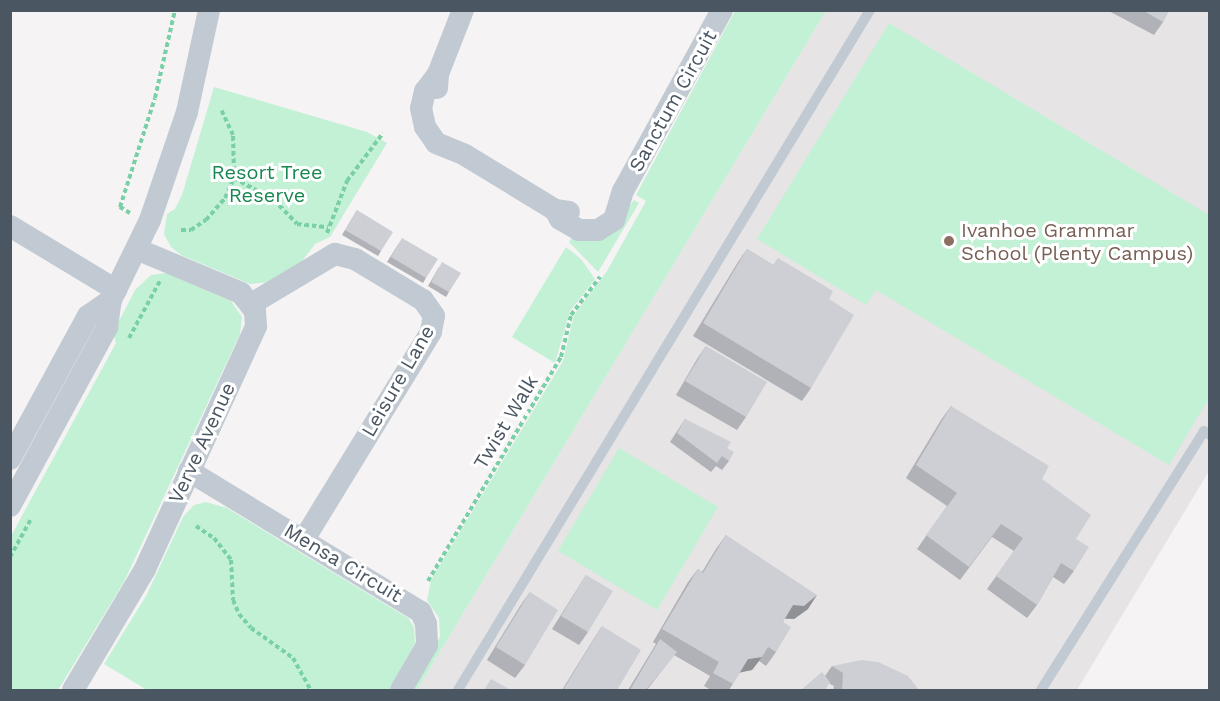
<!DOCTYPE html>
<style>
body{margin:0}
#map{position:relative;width:1220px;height:701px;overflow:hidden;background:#f5f3f3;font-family:"Work Sans",sans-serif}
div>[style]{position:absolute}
.education>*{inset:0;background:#e6e4e5}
.green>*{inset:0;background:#c3f1d5}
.path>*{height:4px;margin-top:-2px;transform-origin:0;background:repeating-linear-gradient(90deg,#7ad0a6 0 4.5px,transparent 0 7.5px)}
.lane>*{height:10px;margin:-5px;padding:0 5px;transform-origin:5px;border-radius:5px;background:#c1cad2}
.street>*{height:22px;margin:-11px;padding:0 11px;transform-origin:11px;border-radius:11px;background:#c1cad2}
.wall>*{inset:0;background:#b0b2b7}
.shaded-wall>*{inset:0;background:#909195}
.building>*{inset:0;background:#cdcfd5}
.dots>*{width:16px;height:16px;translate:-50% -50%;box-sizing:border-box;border:3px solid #fff;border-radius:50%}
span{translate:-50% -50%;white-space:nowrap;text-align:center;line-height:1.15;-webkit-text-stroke:6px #fff;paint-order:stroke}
.street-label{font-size:20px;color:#4a5661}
.park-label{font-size:20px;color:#17864f}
.education-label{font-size:20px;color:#785e54}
.left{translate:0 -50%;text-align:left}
.frame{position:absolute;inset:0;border:12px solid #4a5661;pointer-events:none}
</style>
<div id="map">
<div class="education">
<div style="clip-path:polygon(826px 11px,1209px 11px,1209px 471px,1077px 690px,417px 690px)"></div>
</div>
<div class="green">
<div style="clip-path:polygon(735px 11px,826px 11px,417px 690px,412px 690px,440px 637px,439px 618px,427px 600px,431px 580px,563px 361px,574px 315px,607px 271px,646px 201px,636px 195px)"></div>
<div style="clip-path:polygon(889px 23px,1209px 215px,1209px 398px,1169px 465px,876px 290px,866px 305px,757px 239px)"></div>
<div style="clip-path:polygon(214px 87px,367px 132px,387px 143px,330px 237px,315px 244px,299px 265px,270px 282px,250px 284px,181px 255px,171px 247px,164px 234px,167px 214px,175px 209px,182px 195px)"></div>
<div style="clip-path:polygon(634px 200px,639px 203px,598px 272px,569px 242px,573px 235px,589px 241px,606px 238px)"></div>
<div style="clip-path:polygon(566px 247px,581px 259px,595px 279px,570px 311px,555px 363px,512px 337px)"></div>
<div style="clip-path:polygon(166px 273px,231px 301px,242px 317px,240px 334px,124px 582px,58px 690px,11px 690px,11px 536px,116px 343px,113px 333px,135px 290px,151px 275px)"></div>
<div style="clip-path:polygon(619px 448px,718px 507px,657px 610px,558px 551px)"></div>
<div style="clip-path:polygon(206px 502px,227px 508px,408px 618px,414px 627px,415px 643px,389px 690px,147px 690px,104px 664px,146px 596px,183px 517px,194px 505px)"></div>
</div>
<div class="path">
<div style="left:234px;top:178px;width:46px;rotate:28.8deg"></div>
<div style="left:274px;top:200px;width:33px;rotate:46deg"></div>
<div style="left:297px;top:224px;width:31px;rotate:6deg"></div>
<div style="left:130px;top:213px;width:12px;rotate:-149deg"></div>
<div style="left:120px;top:207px;width:114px;rotate:-72.2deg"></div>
<div style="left:155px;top:98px;width:90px;rotate:-77.2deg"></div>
<div style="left:181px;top:230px;width:10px"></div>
<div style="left:191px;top:230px;width:18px;rotate:-34deg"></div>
<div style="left:206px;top:220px;width:29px;rotate:-49deg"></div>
<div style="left:225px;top:198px;width:22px;rotate:-66deg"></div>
<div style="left:234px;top:178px;width:43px;rotate:-91.3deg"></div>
<div style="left:233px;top:135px;width:29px;rotate:-115deg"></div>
<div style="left:327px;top:233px;width:56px;rotate:-69deg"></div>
<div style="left:347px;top:181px;width:60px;rotate:-53.1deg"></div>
<div style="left:129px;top:338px;width:65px;rotate:-61.5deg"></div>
<div style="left:196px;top:526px;width:22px;rotate:34deg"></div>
<div style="left:214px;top:538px;width:28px;rotate:52deg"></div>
<div style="left:231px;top:560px;width:40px;rotate:87.1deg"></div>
<div style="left:233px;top:600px;width:15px;rotate:67deg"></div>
<div style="left:239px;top:614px;width:18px;rotate:49deg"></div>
<div style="left:251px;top:628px;width:52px;rotate:35.5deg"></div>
<div style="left:293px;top:658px;width:37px;rotate:61deg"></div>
<div style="left:10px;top:557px;width:43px;rotate:-61.1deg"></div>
<div style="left:428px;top:581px;width:261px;rotate:-59.3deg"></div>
<div style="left:561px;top:357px;width:43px;rotate:-76.6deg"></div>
<div style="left:571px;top:315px;width:48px;rotate:-52.7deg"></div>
</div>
<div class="lane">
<div style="left:458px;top:690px;width:795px;rotate:-58.79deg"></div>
<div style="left:1041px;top:690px;width:306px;rotate:-57.8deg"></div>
<div style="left:1204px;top:431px;width:7px;rotate:34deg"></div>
</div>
<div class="street">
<div style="left:438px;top:74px;width:21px;rotate:127deg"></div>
<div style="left:425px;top:91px;width:17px;rotate:103deg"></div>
<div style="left:421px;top:108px;width:19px;rotate:78deg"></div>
<div style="left:425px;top:127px;width:19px;rotate:55deg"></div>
<div style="left:436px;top:143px;width:31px;rotate:22deg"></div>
<div style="left:465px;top:155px;width:105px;rotate:31.4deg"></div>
<div style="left:555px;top:210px;width:14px;rotate:8deg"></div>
<div style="left:437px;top:88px;width:14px;rotate:-86deg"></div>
<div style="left:438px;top:74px;width:69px;rotate:-68.7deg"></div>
<div style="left:555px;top:210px;width:10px;rotate:61deg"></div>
<div style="left:560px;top:219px;width:22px;rotate:30deg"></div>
<div style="left:579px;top:230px;width:19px"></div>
<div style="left:598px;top:230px;width:19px;rotate:-32deg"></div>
<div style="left:614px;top:220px;width:30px;rotate:-73deg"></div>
<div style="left:623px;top:191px;width:206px;rotate:-61.3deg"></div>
<div style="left:10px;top:226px;width:124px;rotate:31.1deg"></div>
<div style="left:251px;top:304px;width:98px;rotate:-30.8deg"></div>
<div style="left:335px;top:254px;width:21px;rotate:14deg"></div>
<div style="left:355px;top:259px;width:79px;rotate:31.1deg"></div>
<div style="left:423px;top:300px;width:19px;rotate:55deg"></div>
<div style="left:434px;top:316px;width:16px;rotate:101deg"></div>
<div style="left:431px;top:332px;width:243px;rotate:121.5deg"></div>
<div style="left:10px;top:459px;width:163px;rotate:-61.4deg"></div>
<div style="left:88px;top:316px;width:28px;rotate:-35deg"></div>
<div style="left:111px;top:300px;width:89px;rotate:-64deg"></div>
<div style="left:150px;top:220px;width:114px;rotate:-71.1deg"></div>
<div style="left:187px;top:112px;width:104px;rotate:-77.8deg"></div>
<div style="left:189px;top:471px;width:271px;rotate:31.3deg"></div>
<div style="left:421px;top:612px;width:13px;rotate:67deg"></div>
<div style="left:426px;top:624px;width:21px;rotate:87deg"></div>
<div style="left:427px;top:645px;width:52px;rotate:120deg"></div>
<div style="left:10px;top:506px;width:204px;rotate:-61.5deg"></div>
<div style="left:107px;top:327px;width:27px;rotate:-82deg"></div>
<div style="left:73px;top:690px;width:141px;rotate:-59.2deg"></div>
<div style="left:145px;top:569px;width:267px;rotate:-65.4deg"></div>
<div style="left:256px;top:326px;width:15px;rotate:-94deg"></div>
<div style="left:255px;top:311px;width:23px;rotate:-128deg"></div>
<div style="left:241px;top:293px;width:113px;rotate:-157.1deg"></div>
</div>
<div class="wall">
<div style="clip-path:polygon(1107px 10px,1169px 10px,1163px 22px,1154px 35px)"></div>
<div style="clip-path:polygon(357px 210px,381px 251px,378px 256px,342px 235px)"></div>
<div style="clip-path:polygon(399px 243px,426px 278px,423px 283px,387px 262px)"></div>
<div style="clip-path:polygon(747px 249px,829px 299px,811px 388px,802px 401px,693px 336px,738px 262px)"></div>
<div style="clip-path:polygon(439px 267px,449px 292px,446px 297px,428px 286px)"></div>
<div style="clip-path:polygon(706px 346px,746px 417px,737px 430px,676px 395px,697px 359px)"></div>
<div style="clip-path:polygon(951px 406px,1042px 479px,1076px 539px,1074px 571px,1064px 584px,1053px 577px,1037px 605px,1027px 618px,987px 589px,1014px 551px,992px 537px,960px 580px,917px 549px,947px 506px,906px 478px,941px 420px)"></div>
<div style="clip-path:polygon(685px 419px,727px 448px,729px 461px,722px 470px,716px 466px,711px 472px,670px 442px)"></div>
<div style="clip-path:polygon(726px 535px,808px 609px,794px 619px,784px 619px,783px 622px,776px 652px,766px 666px,759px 661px,752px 670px,740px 672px,729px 690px,711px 690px,704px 686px,710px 676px,674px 655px,647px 690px,628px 690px,656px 644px,653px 642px,688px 582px,698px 569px,702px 572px,716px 549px)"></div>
<div style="clip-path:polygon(586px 575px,588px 632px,579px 645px,552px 629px)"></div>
<div style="clip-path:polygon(530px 592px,525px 665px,515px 678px,487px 660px,520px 606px)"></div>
<div style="clip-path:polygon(602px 626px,617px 690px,562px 690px,593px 640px)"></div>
<div style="clip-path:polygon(832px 666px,919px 690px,833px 690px,834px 686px,830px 684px,825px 676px)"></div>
</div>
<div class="shaded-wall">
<div style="clip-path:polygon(817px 595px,808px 609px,794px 619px,783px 618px,793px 605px)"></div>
<div style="clip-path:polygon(762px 657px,752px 670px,738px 673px,748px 659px)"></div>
</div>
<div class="building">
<div style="clip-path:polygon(1142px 10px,1169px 10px,1163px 22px)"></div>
<div style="clip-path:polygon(357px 210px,393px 232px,381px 251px,345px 230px)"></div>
<div style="clip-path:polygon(402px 238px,438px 259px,426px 278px,391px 257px)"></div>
<div style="clip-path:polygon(747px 249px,773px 265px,778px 258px,833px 291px,829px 299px,854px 315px,811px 388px,703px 323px)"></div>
<div style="clip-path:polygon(442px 262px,461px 273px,449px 292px,431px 282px)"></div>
<div style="clip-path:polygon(706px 346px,767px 382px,746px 417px,685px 381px)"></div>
<div style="clip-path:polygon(951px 406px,1049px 466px,1042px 479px,1091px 515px,1076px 539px,1089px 547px,1074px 571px,1061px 563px,1037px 605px,996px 576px,1023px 538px,1001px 524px,969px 567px,926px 535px,957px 493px,916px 465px)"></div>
<div style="clip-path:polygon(685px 419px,731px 442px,727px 448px,734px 452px,729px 461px,722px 456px,717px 463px,677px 433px)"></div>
<div style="clip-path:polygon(726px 535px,817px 595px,804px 606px,793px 605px,783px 622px,791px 627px,776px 652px,768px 647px,762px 657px,748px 659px,733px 684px,713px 673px,719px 662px,662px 629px,698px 569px,703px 573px)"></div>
<div style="clip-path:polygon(586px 575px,613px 591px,588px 632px,561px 616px)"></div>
<div style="clip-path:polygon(530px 592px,558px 610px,525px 665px,496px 647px)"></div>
<div style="clip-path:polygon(602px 626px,641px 650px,617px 690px,563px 690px)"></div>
<div style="clip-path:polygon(660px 639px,677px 652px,646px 690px,630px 690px)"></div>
<div style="clip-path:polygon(862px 660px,878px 662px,908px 676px,919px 690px,842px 690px,843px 673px,832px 666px)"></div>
<div style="clip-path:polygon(822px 672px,830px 682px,825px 690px,801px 690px)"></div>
<div style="clip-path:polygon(491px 679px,511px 690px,484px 690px)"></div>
</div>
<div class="dots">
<div style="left:949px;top:241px;background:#8d6e63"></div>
</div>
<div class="street-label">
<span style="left:673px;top:101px;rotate:-61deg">Sanctum Circuit</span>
<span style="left:398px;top:381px;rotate:-60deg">Leisure Lane</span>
<span style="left:506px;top:422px;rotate:-59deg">Twist Walk</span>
<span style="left:202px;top:443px;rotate:-65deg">Verve Avenue</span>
<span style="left:343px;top:563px;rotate:31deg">Mensa Circuit</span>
</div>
<div class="park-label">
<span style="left:267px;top:184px">Resort Tree<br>Reserve</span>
</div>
<div class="education-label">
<span class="left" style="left:961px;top:242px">Ivanhoe Grammar<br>School (Plenty Campus)</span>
</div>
<div class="frame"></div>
</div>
